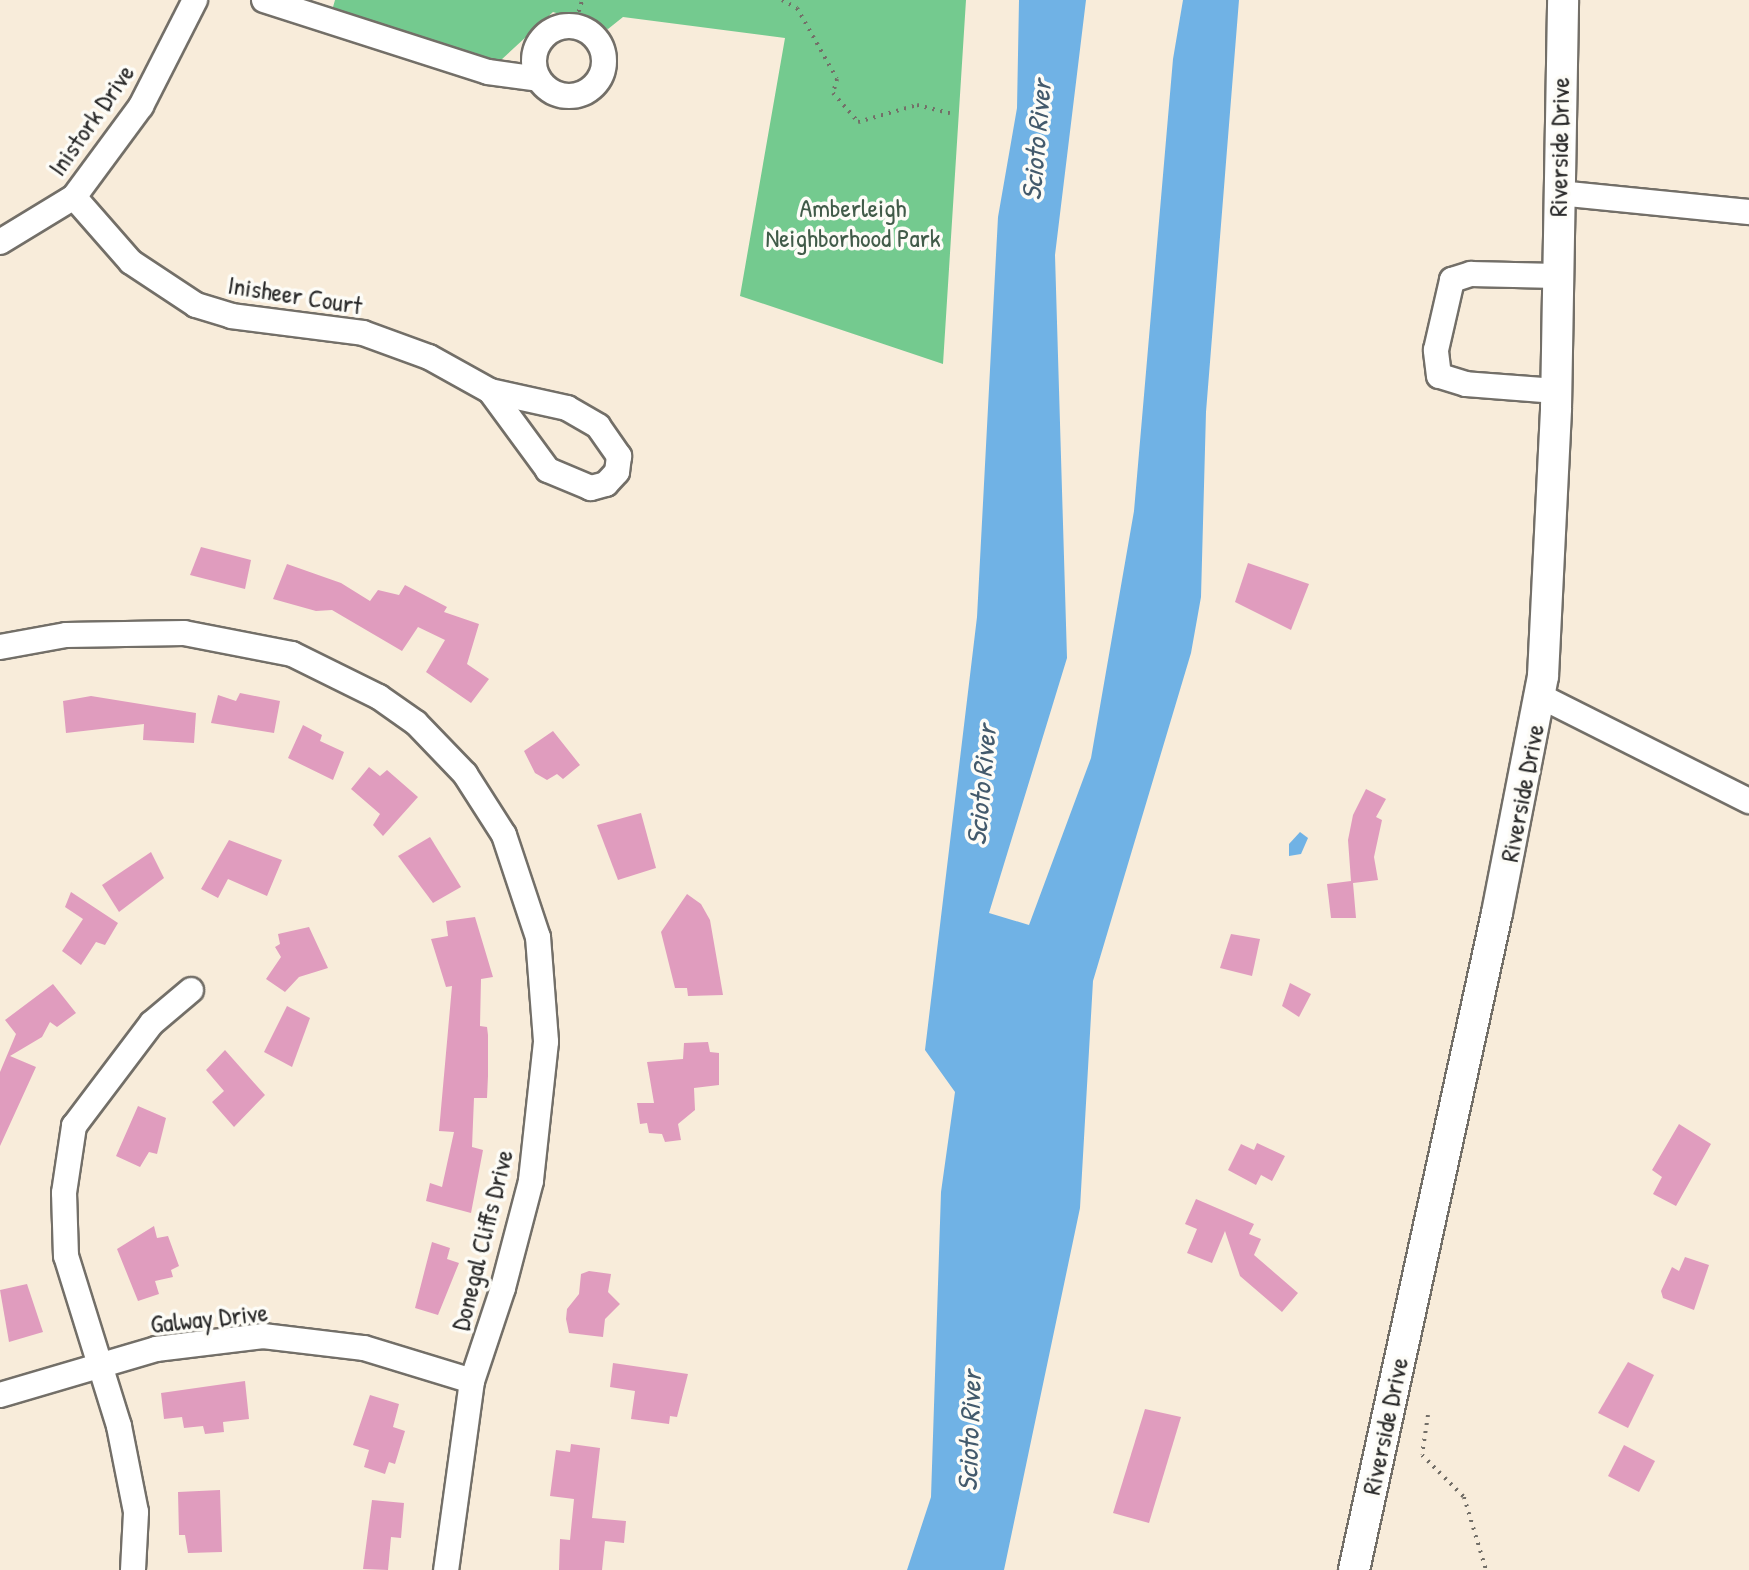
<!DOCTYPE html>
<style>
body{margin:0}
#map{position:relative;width:1749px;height:1570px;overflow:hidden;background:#f8ecda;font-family:"Patrick Hand",sans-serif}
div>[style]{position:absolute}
.green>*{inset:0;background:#74ca8f}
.water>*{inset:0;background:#70b2e5}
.building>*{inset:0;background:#e09cbe}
.path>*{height:4px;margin-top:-2px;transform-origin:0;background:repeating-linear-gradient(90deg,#736f68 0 2px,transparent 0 8px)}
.roads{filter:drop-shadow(2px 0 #736f68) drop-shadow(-2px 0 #736f68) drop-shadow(0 2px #736f68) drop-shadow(0 -2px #736f68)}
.minor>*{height:24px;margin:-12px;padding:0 12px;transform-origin:12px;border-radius:12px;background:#fff}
.minor>.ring{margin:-12px;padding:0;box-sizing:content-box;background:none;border:24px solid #fff;border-radius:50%}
.major>*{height:30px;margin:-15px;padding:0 15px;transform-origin:15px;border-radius:15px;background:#fff}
span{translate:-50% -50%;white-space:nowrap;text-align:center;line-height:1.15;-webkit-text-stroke:7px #fdfcf7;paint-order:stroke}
.street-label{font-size:26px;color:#2b2b2b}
.park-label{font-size:26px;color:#415b49}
.water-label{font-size:28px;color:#435a6c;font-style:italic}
</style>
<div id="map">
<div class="green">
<div style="clip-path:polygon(335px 0,966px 0,943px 364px,740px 296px,785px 38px,623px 17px,608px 29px,553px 12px,488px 72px,329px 21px)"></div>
</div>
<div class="water">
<div style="clip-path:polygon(1019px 0,1086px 0,1055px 255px,1067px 658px,989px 913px,1029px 925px,1091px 758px,1134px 511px,1173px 59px,1183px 0,1239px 0,1206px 412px,1201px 597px,1191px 653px,1093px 981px,1080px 1208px,1004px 1570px,907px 1570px,931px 1497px,941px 1192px,955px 1092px,925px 1050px,977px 617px,998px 217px,1017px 108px)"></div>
<div style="clip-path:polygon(1300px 832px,1308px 838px,1301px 854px,1289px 856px,1289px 844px)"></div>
</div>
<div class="building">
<div style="clip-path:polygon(201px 547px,251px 560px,245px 589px,190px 575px)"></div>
<div style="clip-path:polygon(1248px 563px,1309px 584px,1291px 630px,1235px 602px)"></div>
<div style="clip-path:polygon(287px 564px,341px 583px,370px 601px,378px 590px,399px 595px,405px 585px,447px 607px,444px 612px,479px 624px,467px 664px,489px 679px,471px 703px,426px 672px,445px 640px,418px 627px,402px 651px,332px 610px,316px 611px,273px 599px)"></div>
<div style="clip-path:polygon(240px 693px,280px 701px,274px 733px,211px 723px,218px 695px,236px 701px)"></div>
<div style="clip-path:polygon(91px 696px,196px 713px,194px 743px,143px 740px,144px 724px,66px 733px,63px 701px)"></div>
<div style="clip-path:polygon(303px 725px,322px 735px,320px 741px,344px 752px,333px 780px,288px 758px)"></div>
<div style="clip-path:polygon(553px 731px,580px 765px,563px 779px,557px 774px,547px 780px,535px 773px,524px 751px)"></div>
<div style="clip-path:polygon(369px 767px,380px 776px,387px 770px,418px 797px,383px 836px,373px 825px,380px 814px,351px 789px)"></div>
<div style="clip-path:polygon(1366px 789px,1386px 799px,1376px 817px,1382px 820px,1374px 857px,1378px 880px,1353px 883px,1356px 918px,1331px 918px,1327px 884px,1351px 881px,1348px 840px,1353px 815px)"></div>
<div style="clip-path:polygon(641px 813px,656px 868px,618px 880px,597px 825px)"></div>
<div style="clip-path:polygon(430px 837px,461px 887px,433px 903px,398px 856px)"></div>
<div style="clip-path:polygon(229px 840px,282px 860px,267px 896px,228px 879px,218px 898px,201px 889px)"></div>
<div style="clip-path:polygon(151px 852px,164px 878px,119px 912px,102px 885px)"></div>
<div style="clip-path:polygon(71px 892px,118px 923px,105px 945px,96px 942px,81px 965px,62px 951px,83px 919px,65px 907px)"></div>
<div style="clip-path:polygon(687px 894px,701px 904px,710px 920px,723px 995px,688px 996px,687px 988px,675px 988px,661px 932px)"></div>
<div style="clip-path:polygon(475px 917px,493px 977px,481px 979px,480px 1026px,487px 1027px,488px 1035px,488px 1076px,487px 1098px,474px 1098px,472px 1147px,483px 1150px,471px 1213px,426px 1201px,430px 1183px,442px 1187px,454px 1132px,439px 1131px,452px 986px,446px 987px,431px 939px,448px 936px,446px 921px)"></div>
<div style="clip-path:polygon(309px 927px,328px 968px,299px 977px,285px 992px,266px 979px,281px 957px,275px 947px,280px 944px,278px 934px)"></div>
<div style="clip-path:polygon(1231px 934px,1260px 939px,1252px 976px,1220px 968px)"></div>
<div style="clip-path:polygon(1290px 983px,1311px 994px,1299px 1017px,1282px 1006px)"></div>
<div style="clip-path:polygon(53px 984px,76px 1013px,57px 1027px,50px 1022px,42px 1037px,10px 1056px,36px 1067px,0 1146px,0 1072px,16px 1034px,5px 1020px)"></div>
<div style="clip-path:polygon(287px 1006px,310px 1018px,292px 1067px,264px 1052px)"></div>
<div style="clip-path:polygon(708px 1042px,710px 1052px,719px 1053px,719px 1085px,694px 1088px,695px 1110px,678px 1124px,681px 1140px,665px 1142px,662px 1134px,649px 1133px,647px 1123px,640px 1124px,637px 1103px,654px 1103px,647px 1062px,683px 1059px,684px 1043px)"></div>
<div style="clip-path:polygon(225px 1050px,265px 1095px,234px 1127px,212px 1102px,224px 1091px,206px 1070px)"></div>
<div style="clip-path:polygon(138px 1106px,166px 1118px,157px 1154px,149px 1152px,140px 1167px,116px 1156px)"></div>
<div style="clip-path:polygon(1679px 1124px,1711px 1144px,1676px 1206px,1653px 1194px,1662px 1177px,1652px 1170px)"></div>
<div style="clip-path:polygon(1257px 1143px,1285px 1156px,1272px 1181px,1261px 1175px,1256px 1185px,1228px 1170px,1241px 1144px,1254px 1150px)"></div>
<div style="clip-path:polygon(1196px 1199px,1254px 1224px,1249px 1234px,1261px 1239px,1254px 1255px,1298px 1293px,1282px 1312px,1240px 1276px,1225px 1231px,1212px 1263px,1187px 1253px,1197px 1229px,1185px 1224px)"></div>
<div style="clip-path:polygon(154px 1226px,157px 1238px,168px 1236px,179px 1266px,171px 1270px,173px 1277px,155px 1281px,159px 1294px,138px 1301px,117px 1249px)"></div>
<div style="clip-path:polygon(432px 1242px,450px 1248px,447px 1259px,459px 1263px,438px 1315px,415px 1308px)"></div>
<div style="clip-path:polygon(1685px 1257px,1709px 1265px,1694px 1310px,1663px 1298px,1661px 1291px,1672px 1267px,1679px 1271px)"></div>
<div style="clip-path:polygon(589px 1271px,611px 1274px,608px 1292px,620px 1304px,605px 1319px,603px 1337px,569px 1333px,566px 1319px,567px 1309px,579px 1294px,581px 1274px)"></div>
<div style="clip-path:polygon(27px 1284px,43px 1332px,9px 1342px,0 1290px)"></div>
<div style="clip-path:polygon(1628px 1362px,1654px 1375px,1628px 1428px,1598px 1413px)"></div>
<div style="clip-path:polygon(613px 1363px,688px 1374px,677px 1417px,670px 1416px,669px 1424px,631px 1419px,635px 1391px,610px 1387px)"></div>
<div style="clip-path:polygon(245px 1381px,249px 1419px,223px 1422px,224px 1432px,205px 1434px,203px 1426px,184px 1428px,182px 1417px,164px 1419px,161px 1393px)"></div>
<div style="clip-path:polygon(370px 1395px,399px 1404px,393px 1427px,405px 1431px,395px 1464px,389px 1462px,385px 1474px,364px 1467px,369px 1450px,353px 1445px)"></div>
<div style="clip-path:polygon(1145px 1409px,1181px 1417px,1149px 1523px,1113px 1513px)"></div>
<div style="clip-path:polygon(571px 1444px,600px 1448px,592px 1518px,626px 1521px,624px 1543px,605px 1541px,602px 1570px,559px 1570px,560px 1539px,570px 1540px,574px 1499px,550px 1496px,556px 1450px,570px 1452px)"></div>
<div style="clip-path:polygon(1624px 1445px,1655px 1461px,1639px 1492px,1608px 1476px)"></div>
<div style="clip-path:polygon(220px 1490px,222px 1552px,188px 1553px,185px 1535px,179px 1535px,178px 1492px)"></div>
<div style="clip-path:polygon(372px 1500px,404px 1503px,401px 1538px,391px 1537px,388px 1570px,363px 1569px)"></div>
</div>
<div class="path">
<div style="left:782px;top:0;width:17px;rotate:28deg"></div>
<div style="left:797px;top:8px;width:81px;rotate:60.6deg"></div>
<div style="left:837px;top:79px;width:15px;rotate:106deg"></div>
<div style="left:833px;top:93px;width:38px;rotate:49deg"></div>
<div style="left:858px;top:122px;width:61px;rotate:-16.1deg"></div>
<div style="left:917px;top:105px;width:34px;rotate:14deg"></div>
<div style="left:574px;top:27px;width:28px;rotate:-73deg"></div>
<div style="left:1428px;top:1415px;width:40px;rotate:98.5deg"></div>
<div style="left:1422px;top:1455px;width:59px;rotate:45deg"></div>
<div style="left:1464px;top:1497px;width:76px;rotate:73.2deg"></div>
</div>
<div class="roads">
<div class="minor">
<div style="left:264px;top:0;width:235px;rotate:17.8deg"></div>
<div style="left:488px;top:72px;width:51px;rotate:7.8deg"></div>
<div class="ring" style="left:534px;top:26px;width:46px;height:46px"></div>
<div style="left:1558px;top:193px;width:192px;rotate:5.7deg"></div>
<div style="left:74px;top:197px;width:86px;rotate:48.8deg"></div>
<div style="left:131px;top:262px;width:78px;rotate:33.5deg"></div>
<div style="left:196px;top:305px;width:37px;rotate:17deg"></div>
<div style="left:231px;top:316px;width:133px;rotate:7.3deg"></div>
<div style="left:363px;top:333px;width:70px;rotate:20deg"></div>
<div style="left:429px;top:357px;width:70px;rotate:29.1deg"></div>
<div style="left:0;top:242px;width:87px;rotate:-31.3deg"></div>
<div style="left:74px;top:197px;width:113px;rotate:-53.6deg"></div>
<div style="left:141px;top:106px;width:119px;rotate:-63deg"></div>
<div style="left:490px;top:391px;width:79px;rotate:12.4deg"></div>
<div style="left:567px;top:408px;width:36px;rotate:30deg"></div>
<div style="left:598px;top:426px;width:37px;rotate:55deg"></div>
<div style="left:619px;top:456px;width:16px;rotate:97deg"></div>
<div style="left:617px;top:472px;width:16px;rotate:133deg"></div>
<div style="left:606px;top:484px;width:16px;rotate:165deg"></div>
<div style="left:591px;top:488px;width:47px;rotate:-157.3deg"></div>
<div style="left:548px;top:470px;width:98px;rotate:-126.3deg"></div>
<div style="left:1556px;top:391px;width:90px;rotate:-175.6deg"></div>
<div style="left:1466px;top:384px;width:28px;rotate:-163deg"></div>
<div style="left:1439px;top:376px;width:26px;rotate:-97deg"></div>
<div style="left:1436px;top:350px;width:72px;rotate:-77.1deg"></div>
<div style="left:1452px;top:280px;width:20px;rotate:-18deg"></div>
<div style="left:1471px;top:274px;width:86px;rotate:1.3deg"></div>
<div style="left:0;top:647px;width:67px;rotate:-10.3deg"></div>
<div style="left:66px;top:635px;width:118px;rotate:-1deg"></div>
<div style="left:184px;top:633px;width:110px;rotate:11deg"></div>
<div style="left:292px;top:654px;width:97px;rotate:26.3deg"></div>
<div style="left:379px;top:697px;width:45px;rotate:35.1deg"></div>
<div style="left:416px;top:723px;width:71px;rotate:46.1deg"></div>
<div style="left:465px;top:774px;width:72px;rotate:57.4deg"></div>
<div style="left:504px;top:835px;width:108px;rotate:71.6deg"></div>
<div style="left:538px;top:937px;width:105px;rotate:85.6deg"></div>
<div style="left:546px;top:1042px;width:140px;rotate:96.2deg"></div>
<div style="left:531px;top:1181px;width:111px;rotate:104.7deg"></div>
<div style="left:503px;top:1288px;width:98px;rotate:108.4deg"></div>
<div style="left:472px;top:1381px;width:191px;rotate:97.8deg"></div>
<div style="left:1540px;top:696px;width:234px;rotate:26.7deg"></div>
<div style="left:0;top:1395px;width:163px;rotate:-16.4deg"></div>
<div style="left:156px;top:1349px;width:108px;rotate:-6.9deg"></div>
<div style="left:263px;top:1336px;width:102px;rotate:6.8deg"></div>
<div style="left:364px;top:1348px;width:113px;rotate:17deg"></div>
<div style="left:133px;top:1570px;width:58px;rotate:-87deg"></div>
<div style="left:136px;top:1512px;width:88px;rotate:-101.2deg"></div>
<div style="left:119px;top:1426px;width:178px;rotate:-107.3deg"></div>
<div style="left:66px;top:1256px;width:63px;rotate:-91.8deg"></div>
<div style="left:64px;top:1193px;width:68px;rotate:-81.5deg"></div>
<div style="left:74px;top:1126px;width:129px;rotate:-52.9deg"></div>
<div style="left:152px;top:1023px;width:51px;rotate:-40.2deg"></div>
</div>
<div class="major">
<div style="left:1354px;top:1570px;width:672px;rotate:-77.72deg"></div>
<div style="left:1497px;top:913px;width:241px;rotate:-79deg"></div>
<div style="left:1543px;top:676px;width:268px;rotate:-87.2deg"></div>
<div style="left:1556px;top:408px;width:408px;rotate:-89deg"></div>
</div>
</div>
<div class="street-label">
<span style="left:91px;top:120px;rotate:-55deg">Inistork Drive</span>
<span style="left:1559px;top:147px;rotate:-89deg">Riverside Drive</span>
<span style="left:295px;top:295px;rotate:9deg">Inisheer Court</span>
<span style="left:1522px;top:793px;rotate:-79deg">Riverside Drive</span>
<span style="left:482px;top:1240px;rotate:-76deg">Donegal Cliffs Drive</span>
<span style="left:209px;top:1318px;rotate:-6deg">Galway Drive</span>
<span style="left:1385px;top:1426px;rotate:-78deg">Riverside Drive</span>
</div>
<div class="park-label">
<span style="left:853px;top:223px">Amberleigh<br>Neighborhood Park</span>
</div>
<div class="water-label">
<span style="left:1036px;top:140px;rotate:-85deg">Scioto River</span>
<span style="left:981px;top:785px;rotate:-85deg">Scioto River</span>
<span style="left:969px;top:1431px;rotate:-88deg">Scioto River</span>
</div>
</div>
